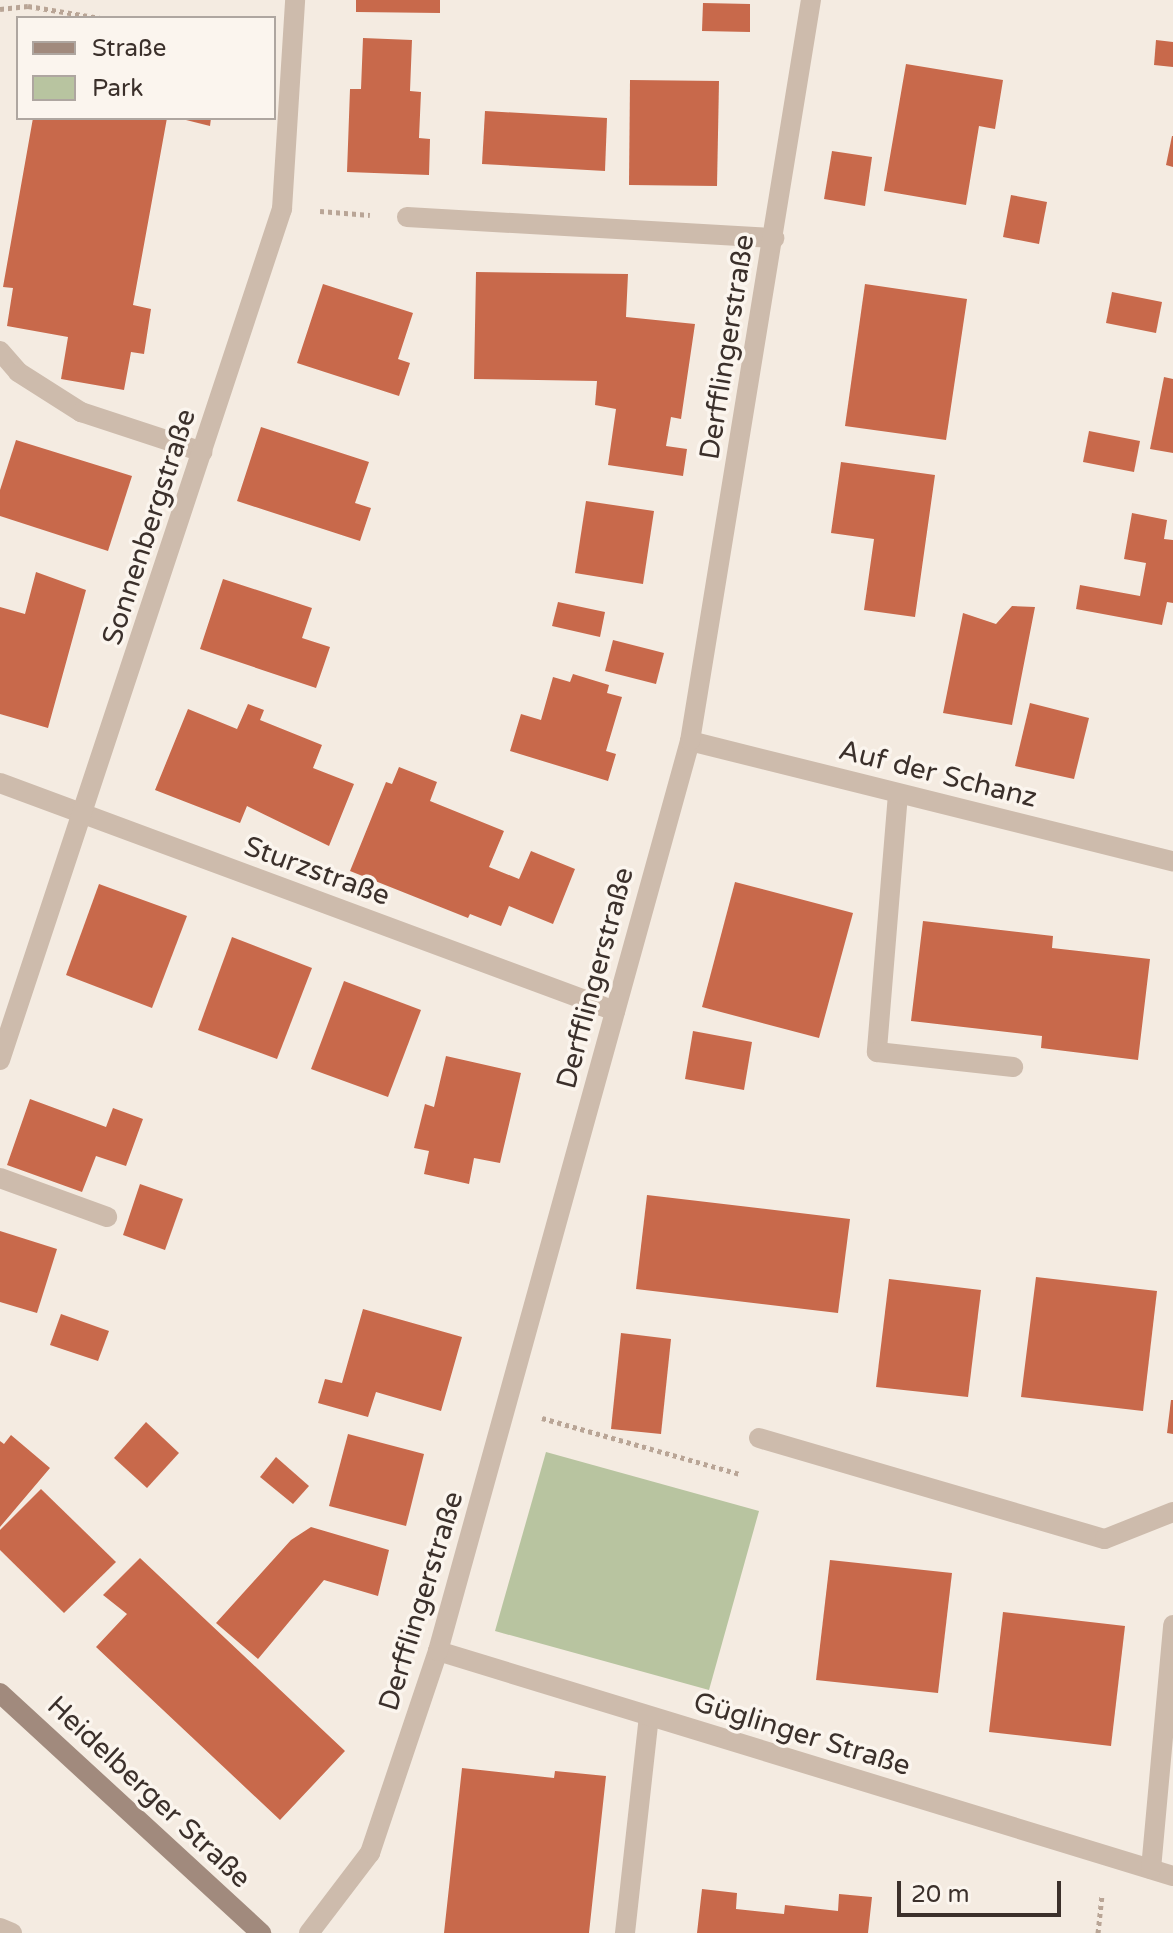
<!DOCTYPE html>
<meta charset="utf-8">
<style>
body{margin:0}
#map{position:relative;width:1173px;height:1933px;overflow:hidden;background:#f4ebe1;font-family:"Varela Round",sans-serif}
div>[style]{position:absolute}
.green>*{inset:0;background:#b8c4a0}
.building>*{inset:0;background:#c8694b}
.path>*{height:5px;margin-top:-2.5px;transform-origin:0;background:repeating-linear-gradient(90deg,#b9a596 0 4px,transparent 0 8px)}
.service>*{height:20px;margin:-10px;padding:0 10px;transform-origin:10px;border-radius:10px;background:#cdbbac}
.minor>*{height:20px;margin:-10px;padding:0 10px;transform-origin:10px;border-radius:10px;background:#cdbbac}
.secondary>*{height:20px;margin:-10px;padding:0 10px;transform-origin:10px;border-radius:10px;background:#a18a7d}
span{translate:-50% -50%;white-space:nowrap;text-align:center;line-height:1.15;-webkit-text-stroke:7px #fbf5ee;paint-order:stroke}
.street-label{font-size:28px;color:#3b302b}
.legend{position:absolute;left:16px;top:16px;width:260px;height:104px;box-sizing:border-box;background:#fbf5ee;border:2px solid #aea6a0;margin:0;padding:10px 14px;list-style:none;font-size:24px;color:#3b302b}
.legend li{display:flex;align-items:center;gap:16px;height:40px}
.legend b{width:40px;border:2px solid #aea6a0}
.scale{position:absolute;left:897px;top:1881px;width:164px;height:36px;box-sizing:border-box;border:4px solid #3b302b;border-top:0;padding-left:10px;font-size:24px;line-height:28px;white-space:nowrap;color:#3b302b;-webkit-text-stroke:6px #fbf5ee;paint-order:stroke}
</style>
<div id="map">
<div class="green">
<div style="clip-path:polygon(546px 1452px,759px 1511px,709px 1690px,495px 1631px)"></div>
</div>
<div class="building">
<div style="clip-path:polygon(356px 0,440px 0,440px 13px,356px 12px)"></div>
<div style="clip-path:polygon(703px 3px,750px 4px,750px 32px,702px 31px)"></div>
<div style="clip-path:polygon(363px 38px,412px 40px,410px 91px,421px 92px,419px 138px,430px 139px,429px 175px,347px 172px,350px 89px,361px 89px)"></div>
<div style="clip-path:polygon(1156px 40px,1173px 42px,1173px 67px,1154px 65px)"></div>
<div style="clip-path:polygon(906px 64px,1003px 80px,995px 129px,979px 126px,966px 205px,884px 191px)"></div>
<div style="clip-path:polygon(630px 80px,719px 81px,717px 186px,629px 185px)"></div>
<div style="clip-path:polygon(485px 111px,607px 118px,605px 171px,482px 164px)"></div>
<div style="clip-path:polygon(33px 118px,167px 118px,133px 305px,151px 309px,144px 354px,131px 352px,124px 390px,61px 379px,68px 337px,7px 326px,13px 288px,3px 287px)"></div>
<div style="clip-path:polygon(178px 118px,211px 118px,210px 126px)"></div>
<div style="clip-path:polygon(1172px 136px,1173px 136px,1173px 167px,1166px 165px)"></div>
<div style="clip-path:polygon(832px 151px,872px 157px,865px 206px,824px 199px)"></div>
<div style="clip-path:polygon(1011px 195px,1047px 202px,1039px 244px,1003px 237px)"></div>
<div style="clip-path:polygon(476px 272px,628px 274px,626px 317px,695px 324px,681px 419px,671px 417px,666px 446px,687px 449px,683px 476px,608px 465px,616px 409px,595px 405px,597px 381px,474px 379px)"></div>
<div style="clip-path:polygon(323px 284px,413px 313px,398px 359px,410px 363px,399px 396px,297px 363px)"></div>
<div style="clip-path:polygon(865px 284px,967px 299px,946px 440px,845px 426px)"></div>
<div style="clip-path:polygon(1112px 292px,1162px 302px,1156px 333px,1106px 323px)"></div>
<div style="clip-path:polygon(1164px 377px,1173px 379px,1173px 453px,1150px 449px)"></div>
<div style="clip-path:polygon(261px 427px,369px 462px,355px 503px,371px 508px,360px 541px,237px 501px)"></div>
<div style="clip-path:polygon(1089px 431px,1140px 441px,1134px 472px,1083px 462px)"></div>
<div style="clip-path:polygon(16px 440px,132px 476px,108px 551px,0 516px,0 490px)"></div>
<div style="clip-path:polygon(841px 462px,935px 475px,915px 617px,864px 610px,874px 539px,831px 533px)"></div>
<div style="clip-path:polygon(586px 501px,654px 511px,643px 584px,575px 573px)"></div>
<div style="clip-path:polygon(1132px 513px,1167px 520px,1164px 539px,1173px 540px,1173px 603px,1167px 602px,1162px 625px,1076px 609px,1080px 585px,1140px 596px,1146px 563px,1124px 559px)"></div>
<div style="clip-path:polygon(36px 572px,86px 590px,48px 728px,0 714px,0 607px,25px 614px)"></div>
<div style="clip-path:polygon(223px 579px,312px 608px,302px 638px,330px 647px,316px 688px,200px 649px)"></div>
<div style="clip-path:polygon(558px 602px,605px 612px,600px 637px,552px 626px)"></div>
<div style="clip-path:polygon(1012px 606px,1035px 607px,1012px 725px,943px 713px,963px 613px,996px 624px)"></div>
<div style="clip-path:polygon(613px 640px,664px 653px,656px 684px,605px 671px)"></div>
<div style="clip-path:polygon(573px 674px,609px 685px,607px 693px,622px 697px,606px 751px,616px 754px,608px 781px,510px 751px,521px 714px,541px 720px,553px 677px,570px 682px)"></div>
<div style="clip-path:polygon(1030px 703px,1089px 718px,1074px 779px,1015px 766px)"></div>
<div style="clip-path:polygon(248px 704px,264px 710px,260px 720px,322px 745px,313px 768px,354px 784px,329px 846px,247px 806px,240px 823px,155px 790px,188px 709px,237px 729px)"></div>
<div style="clip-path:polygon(399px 767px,437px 782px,430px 801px,504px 831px,489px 867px,519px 879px,531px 851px,575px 869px,553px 924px,509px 906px,501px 926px,470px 914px,468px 918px,350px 871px,386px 782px,392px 784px)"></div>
<div style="clip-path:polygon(735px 882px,853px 913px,819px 1038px,702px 1007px)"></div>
<div style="clip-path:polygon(99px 884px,187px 916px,152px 1008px,66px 975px)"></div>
<div style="clip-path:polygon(923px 921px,1053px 936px,1052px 948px,1150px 959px,1138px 1060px,1041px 1048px,1042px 1036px,911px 1021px)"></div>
<div style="clip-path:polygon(232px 937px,312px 968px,277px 1059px,198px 1030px)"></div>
<div style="clip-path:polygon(344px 981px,421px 1010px,388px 1097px,311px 1069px)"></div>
<div style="clip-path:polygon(693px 1031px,752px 1042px,744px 1090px,685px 1079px)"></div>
<div style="clip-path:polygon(446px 1056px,521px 1073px,500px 1163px,474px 1158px,469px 1184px,424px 1174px,429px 1151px,414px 1148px,425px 1104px,434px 1107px)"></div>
<div style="clip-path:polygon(30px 1099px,106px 1127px,113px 1108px,143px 1119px,126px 1166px,96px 1156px,82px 1192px,7px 1165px)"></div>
<div style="clip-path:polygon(140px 1184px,183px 1199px,165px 1250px,123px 1235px)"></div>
<div style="clip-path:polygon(647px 1195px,850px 1219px,838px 1313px,636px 1289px)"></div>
<div style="clip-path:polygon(0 1231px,57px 1249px,37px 1313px,0 1302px)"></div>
<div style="clip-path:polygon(1036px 1277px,1157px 1291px,1143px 1411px,1021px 1397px)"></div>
<div style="clip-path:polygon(889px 1279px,981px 1290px,968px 1397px,876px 1387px)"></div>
<div style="clip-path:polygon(363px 1309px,462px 1337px,441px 1411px,376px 1392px,368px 1417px,318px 1403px,325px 1379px,342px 1383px)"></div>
<div style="clip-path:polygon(61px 1314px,109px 1331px,98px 1361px,50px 1345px)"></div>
<div style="clip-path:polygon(621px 1333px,671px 1339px,661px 1434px,611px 1429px)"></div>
<div style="clip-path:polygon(1171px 1400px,1173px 1400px,1173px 1434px,1167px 1433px)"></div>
<div style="clip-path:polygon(146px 1422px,179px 1453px,147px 1488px,114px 1458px)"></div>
<div style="clip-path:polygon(348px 1434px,424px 1454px,406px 1526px,329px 1506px)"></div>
<div style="clip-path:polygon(11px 1435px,50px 1468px,0 1527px,0 1441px,4px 1444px)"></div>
<div style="clip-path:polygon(276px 1457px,309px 1486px,293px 1504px,260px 1477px)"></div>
<div style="clip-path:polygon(41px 1489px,116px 1562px,64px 1613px,0 1550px,0 1530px)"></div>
<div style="clip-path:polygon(311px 1527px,389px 1550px,378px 1596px,324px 1580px,258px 1659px,216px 1623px,291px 1540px)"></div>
<div style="clip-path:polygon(140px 1558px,345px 1751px,280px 1820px,96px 1647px,127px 1614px,103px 1595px)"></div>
<div style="clip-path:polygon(830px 1560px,952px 1573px,938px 1693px,816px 1680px)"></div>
<div style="clip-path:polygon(1003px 1612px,1125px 1626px,1111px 1746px,989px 1732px)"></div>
<div style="clip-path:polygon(462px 1768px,554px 1778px,555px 1771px,606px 1776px,589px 1933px,444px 1933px)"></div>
<div style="clip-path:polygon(702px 1889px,737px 1893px,736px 1909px,784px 1914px,785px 1905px,838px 1911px,839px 1894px,872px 1897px,868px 1933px,697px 1933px)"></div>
</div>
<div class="path">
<div style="left:0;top:9px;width:28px;rotate:-6deg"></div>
<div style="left:28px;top:6px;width:73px;rotate:9.5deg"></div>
<div style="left:320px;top:211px;width:50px;rotate:4.6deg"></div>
<div style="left:542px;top:1418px;width:206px;rotate:15.8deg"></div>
<div style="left:1098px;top:1933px;width:39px;rotate:-84deg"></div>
</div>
<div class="service">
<div style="left:407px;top:217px;width:368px;rotate:3.3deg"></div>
<div style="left:0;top:351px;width:28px;rotate:49deg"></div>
<div style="left:18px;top:372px;width:75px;rotate:32.4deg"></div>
<div style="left:81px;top:412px;width:128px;rotate:18.2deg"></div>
<div style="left:898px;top:794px;width:259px;rotate:94.7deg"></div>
<div style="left:877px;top:1052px;width:137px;rotate:6.3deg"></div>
<div style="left:0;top:1178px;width:114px;rotate:20deg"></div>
<div style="left:759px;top:1438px;width:360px;rotate:16.3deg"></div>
<div style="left:1105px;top:1539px;width:73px;rotate:-21.7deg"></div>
<div style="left:0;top:1928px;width:13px;rotate:23deg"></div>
<div style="left:625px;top:1933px;width:217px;rotate:-83.7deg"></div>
</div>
<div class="minor">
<div style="left:690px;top:741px;width:498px;rotate:14deg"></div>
<div style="left:0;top:783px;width:656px;rotate:20.34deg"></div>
<div style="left:0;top:1060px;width:897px;rotate:-71.67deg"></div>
<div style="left:282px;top:209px;width:209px;rotate:-86.4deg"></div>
<div style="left:438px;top:1651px;width:769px;rotate:17.02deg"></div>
<div style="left:1151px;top:1869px;width:245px;rotate:-84.8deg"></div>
<div style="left:309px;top:1933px;width:101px;rotate:-52.7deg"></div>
<div style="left:370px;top:1853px;width:213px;rotate:-71.4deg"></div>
<div style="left:438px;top:1651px;width:944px;rotate:-74.52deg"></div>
<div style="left:690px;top:741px;width:751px;rotate:-80.73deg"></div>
</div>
<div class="secondary">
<div style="left:0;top:1693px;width:355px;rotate:42.6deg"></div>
</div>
<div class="street-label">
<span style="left:727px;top:347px;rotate:-81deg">Derfflingerstraße</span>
<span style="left:149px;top:527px;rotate:-72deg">Sonnenbergstraße</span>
<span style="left:938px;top:774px;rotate:14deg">Auf der Schanz</span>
<span style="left:317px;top:871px;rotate:20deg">Sturzstraße</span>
<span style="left:595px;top:978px;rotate:-75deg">Derfflingerstraße</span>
<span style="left:421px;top:1601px;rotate:-73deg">Derfflingerstraße</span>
<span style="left:802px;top:1734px;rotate:17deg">Güglinger Straße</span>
<span style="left:149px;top:1792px;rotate:43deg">Heidelberger Straße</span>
</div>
<ul class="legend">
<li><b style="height:10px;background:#a18a7d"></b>Straße</li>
<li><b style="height:22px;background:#b8c4a0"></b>Park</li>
</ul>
<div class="scale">20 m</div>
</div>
